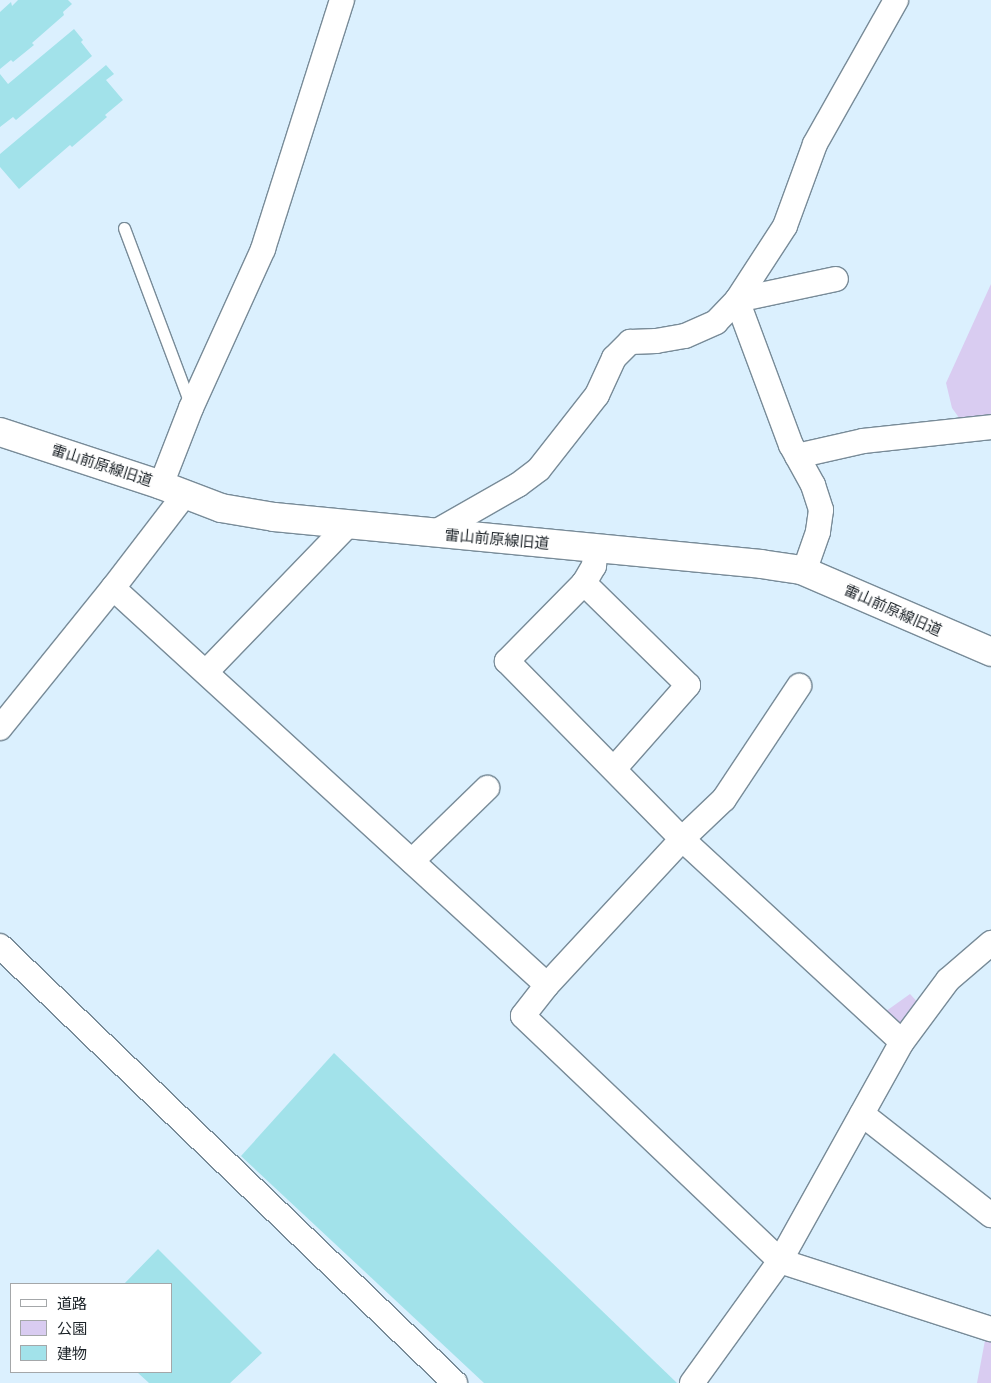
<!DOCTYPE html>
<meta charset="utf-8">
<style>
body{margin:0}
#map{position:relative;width:991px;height:1383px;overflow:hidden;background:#dbf0fe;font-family:"PT Serif","Noto Sans JP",serif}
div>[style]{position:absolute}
.green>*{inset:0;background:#d9ccf1}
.building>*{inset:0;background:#a2e2ea}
.roads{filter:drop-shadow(1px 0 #788b98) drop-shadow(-1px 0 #788b98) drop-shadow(0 1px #788b98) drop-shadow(0 -1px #788b98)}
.lane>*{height:11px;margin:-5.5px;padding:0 5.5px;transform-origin:5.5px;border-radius:5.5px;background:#fff}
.street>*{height:24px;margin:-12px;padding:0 12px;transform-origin:12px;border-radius:12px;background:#fff}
.secondary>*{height:28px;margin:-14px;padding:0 14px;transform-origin:14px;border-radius:14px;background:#fff}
span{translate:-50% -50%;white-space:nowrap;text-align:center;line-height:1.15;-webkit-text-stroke:4.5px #fff;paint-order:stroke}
.street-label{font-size:15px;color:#1c2328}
.legend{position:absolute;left:10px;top:1283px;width:162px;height:90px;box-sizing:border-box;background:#fff;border:1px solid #a4a7a9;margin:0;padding:6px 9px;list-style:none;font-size:15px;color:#1c2328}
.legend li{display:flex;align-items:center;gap:10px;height:25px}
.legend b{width:25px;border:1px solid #a4a7a9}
</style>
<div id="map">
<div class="green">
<div style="clip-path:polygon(991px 284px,991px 436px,965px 426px,952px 408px,946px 383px)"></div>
<div style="clip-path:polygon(910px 994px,922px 1007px,901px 1033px,882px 1014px)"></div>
<div style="clip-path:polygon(986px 1335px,991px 1337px,991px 1383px,977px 1383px)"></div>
</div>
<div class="building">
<div style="clip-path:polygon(18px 0,68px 0,72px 4px,63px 12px,64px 15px,32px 43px,34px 45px,13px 62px,11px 60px,0 69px,0 12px,11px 2px,12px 6px)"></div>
<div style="clip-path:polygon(74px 29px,83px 40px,81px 42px,92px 56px,16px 120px,13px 117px,0 127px,0 74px,8px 84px)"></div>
<div style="clip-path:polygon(106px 65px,114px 74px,106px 80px,123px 100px,105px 115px,107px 117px,72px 147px,70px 145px,19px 189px,0 167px,0 154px)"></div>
<div style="clip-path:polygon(334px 1053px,677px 1383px,484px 1383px,241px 1156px)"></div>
<div style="clip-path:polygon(158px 1249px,262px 1353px,230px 1383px,149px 1383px,137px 1372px,171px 1372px,171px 1284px,124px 1284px)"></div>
</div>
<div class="roads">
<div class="lane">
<div style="left:124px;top:228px;width:190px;rotate:69.4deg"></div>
</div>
<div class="street">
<div style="left:737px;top:300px;width:88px;rotate:-57deg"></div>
<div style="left:785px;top:226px;width:87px;rotate:-69.9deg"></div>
<div style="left:815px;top:144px;width:165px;rotate:-60.6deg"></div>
<div style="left:737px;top:300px;width:101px;rotate:-12deg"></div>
<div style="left:797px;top:456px;width:68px;rotate:-12.8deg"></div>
<div style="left:863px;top:441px;width:129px;rotate:-6.2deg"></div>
<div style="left:161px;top:485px;width:83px;rotate:-68.7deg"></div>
<div style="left:191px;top:408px;width:175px;rotate:-65.6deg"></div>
<div style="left:263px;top:249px;width:261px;rotate:-72.4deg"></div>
<div style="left:432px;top:534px;width:99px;rotate:-29.7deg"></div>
<div style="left:518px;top:485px;width:26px;rotate:-37deg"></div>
<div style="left:539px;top:469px;width:94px;rotate:-51.9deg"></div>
<div style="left:597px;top:395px;width:41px;rotate:-65.3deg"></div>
<div style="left:614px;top:358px;width:23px;rotate:-45deg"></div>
<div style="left:630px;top:342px;width:26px;rotate:-2deg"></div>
<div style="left:656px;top:341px;width:29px;rotate:-10deg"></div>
<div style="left:685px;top:336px;width:34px;rotate:-24deg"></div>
<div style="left:716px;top:322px;width:30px;rotate:-46deg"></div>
<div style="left:737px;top:300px;width:155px;rotate:69.6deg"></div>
<div style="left:791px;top:445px;width:46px;rotate:61.2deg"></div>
<div style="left:813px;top:485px;width:26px;rotate:72deg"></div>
<div style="left:821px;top:510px;width:22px;rotate:98deg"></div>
<div style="left:818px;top:532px;width:42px;rotate:109.3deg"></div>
<div style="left:584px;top:583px;width:20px;rotate:-60deg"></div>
<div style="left:594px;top:566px;width:18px;rotate:-84deg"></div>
<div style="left:113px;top:588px;width:588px;rotate:42.45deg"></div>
<div style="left:547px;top:985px;width:39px;rotate:128deg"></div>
<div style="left:523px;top:1016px;width:355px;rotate:43.6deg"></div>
<div style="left:780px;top:1261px;width:222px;rotate:17.9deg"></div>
<div style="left:206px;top:672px;width:204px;rotate:-46deg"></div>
<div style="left:0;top:728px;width:180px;rotate:-51.1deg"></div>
<div style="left:113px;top:588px;width:118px;rotate:-52.5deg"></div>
<div style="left:614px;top:769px;width:112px;rotate:-48.6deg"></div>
<div style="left:688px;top:685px;width:146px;rotate:-135.6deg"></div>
<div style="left:584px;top:583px;width:110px;rotate:134.6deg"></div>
<div style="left:507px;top:661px;width:250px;rotate:45.5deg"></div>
<div style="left:682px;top:839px;width:299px;rotate:42.7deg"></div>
<div style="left:412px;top:861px;width:105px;rotate:-44.2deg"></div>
<div style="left:0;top:946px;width:631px;rotate:43.84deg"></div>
<div style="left:547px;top:985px;width:199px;rotate:-47.2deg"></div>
<div style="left:682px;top:839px;width:58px;rotate:-43.6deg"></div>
<div style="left:724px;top:799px;width:136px;rotate:-56.4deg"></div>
<div style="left:862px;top:1114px;width:164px;rotate:38.1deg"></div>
<div style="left:692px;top:1383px;width:150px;rotate:-54.2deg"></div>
<div style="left:780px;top:1261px;width:251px;rotate:-60.9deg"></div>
<div style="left:902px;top:1042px;width:77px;rotate:-53.4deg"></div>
<div style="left:948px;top:980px;width:57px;rotate:-40.7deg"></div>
</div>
<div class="secondary">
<div style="left:0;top:432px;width:169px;rotate:18.2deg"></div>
<div style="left:161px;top:485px;width:64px;rotate:21deg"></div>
<div style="left:221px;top:508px;width:54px;rotate:9.6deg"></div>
<div style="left:274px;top:517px;width:489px;rotate:5.5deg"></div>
<div style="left:761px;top:564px;width:40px;rotate:8.5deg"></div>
<div style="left:801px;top:570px;width:207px;rotate:23.3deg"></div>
</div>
</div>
<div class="street-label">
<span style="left:102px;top:465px;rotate:18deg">雷山前原線旧道</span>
<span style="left:497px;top:539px;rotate:5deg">雷山前原線旧道</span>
<span style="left:893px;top:610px;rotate:24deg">雷山前原線旧道</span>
</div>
<ul class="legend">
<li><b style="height:6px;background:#fff"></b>道路</li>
<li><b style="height:14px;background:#d9ccf1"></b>公園</li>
<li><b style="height:14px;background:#a2e2ea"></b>建物</li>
</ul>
</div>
